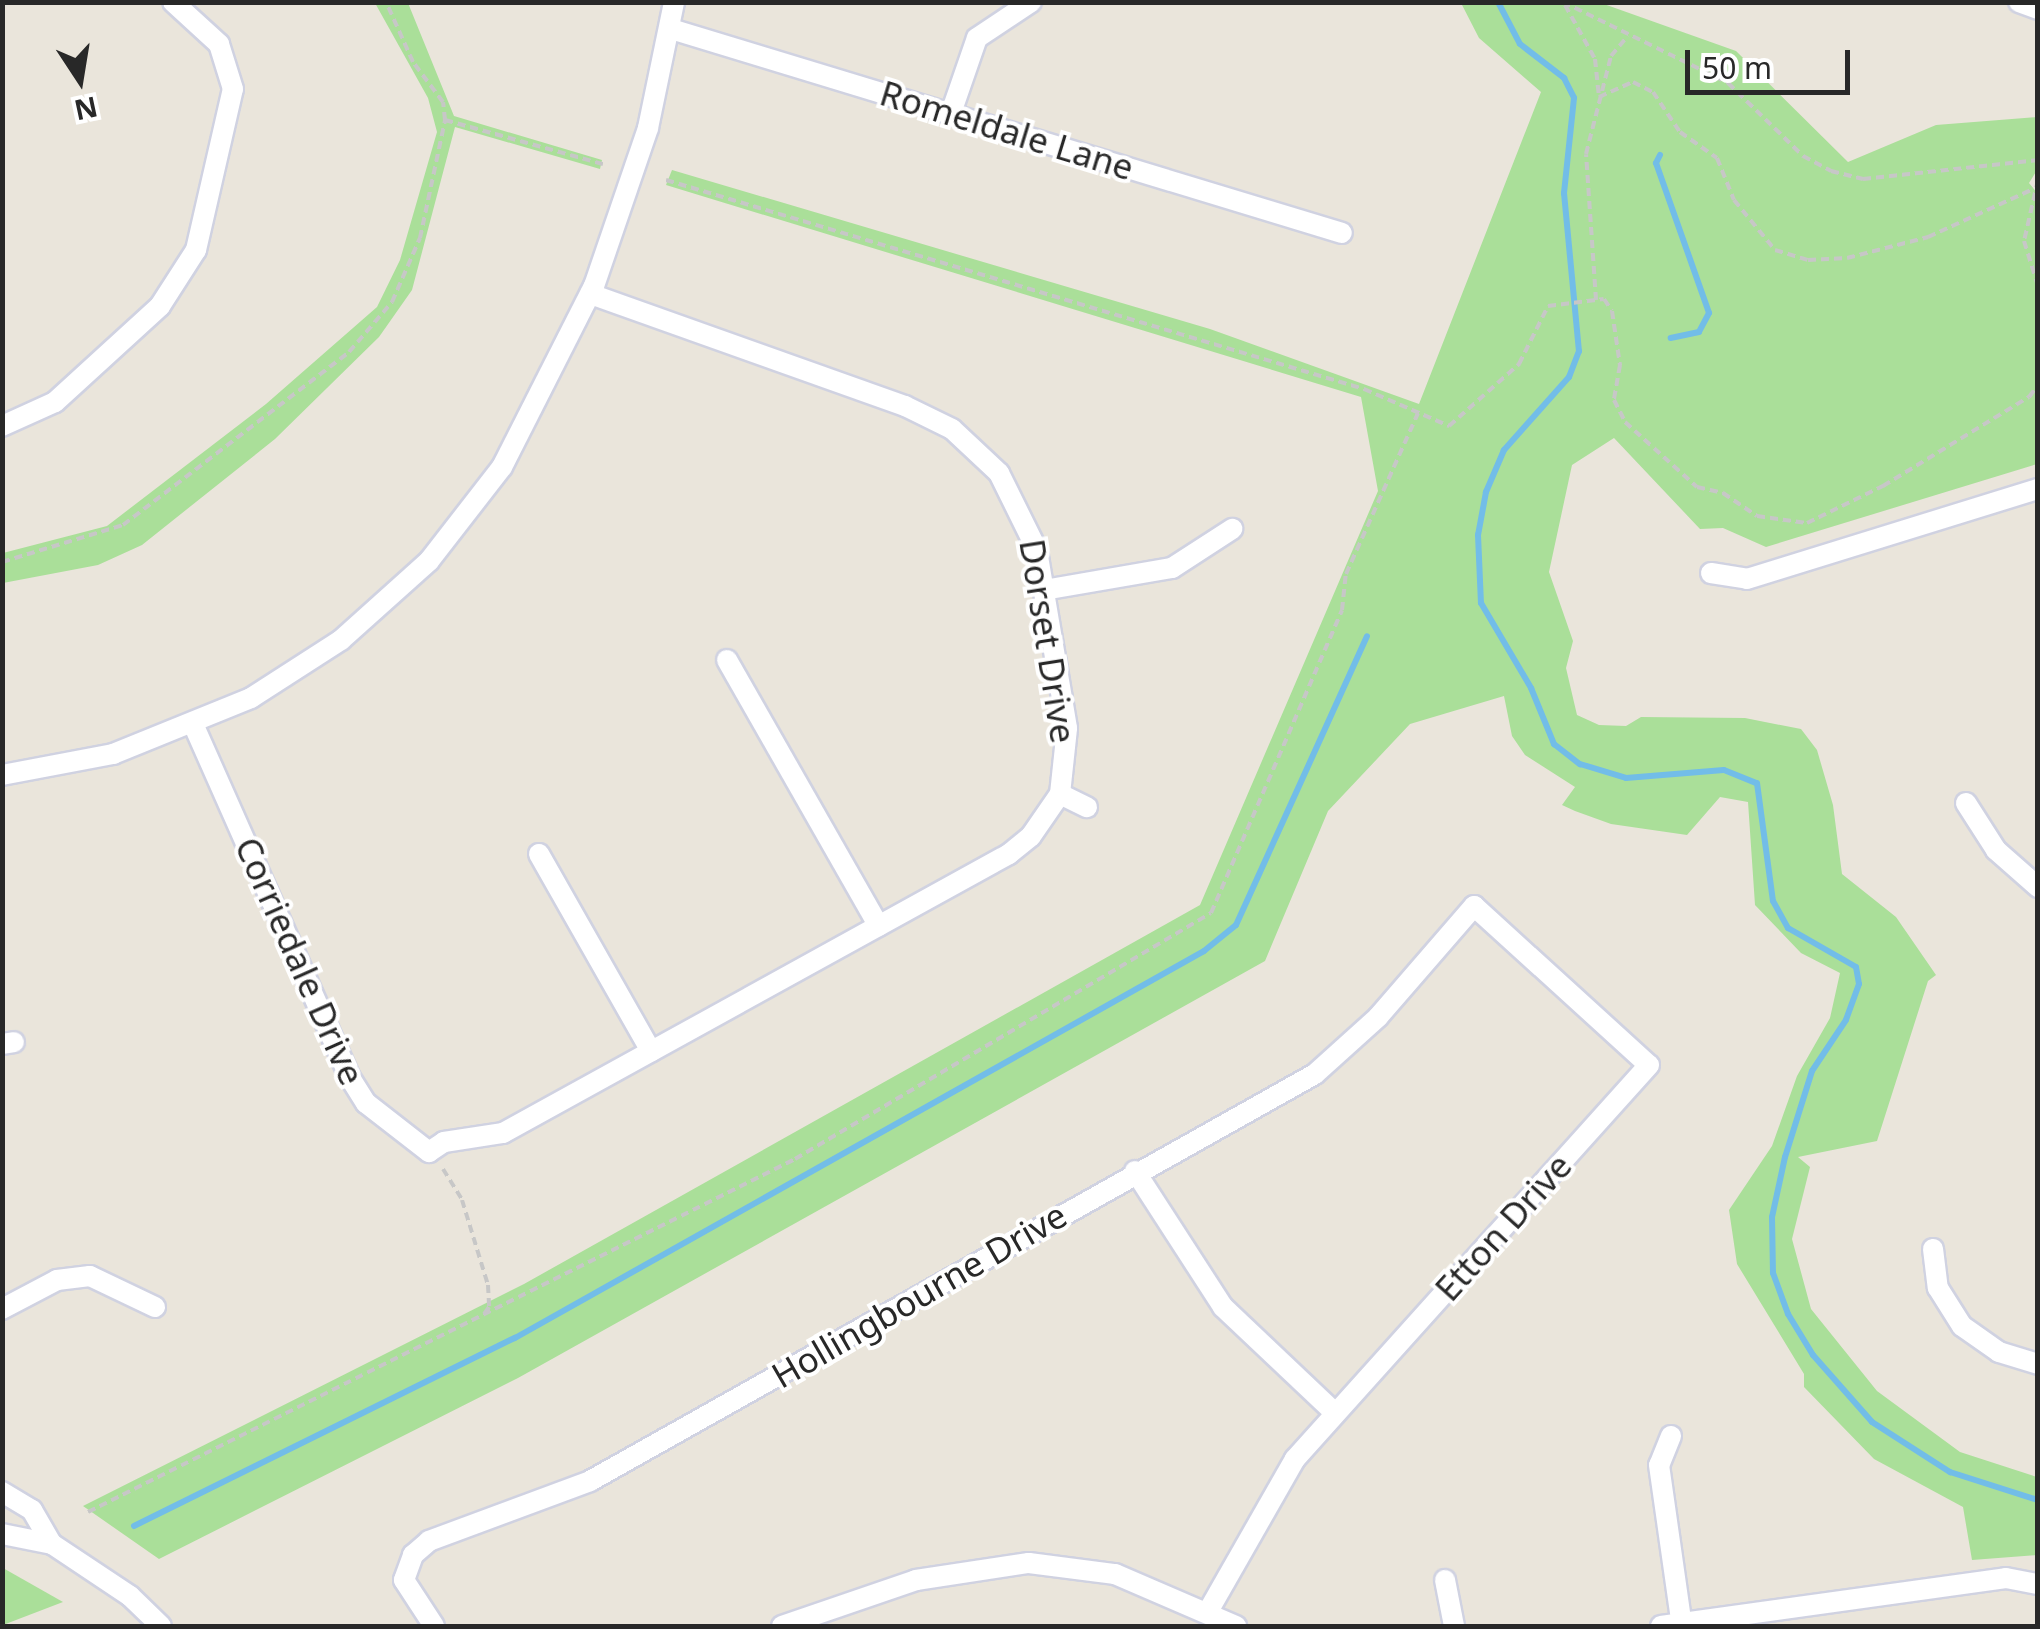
<!DOCTYPE html>
<style>
body{margin:0}
#map{position:relative;width:2040px;height:1629px;overflow:hidden;background:#eae5db;font-family:"Noto Sans",sans-serif}
div>[style]{position:absolute}
.green>*{inset:0;background:#aadf99}
.stream>*{height:6px;margin:-3px;padding:0 3px;transform-origin:3px;border-radius:3px;background:#72bde8}
.path>*{height:4px;margin-top:-2px;transform-origin:0;background:repeating-linear-gradient(90deg,#c7c7c7 0 8px,transparent 0 13px)}
.roads{filter:drop-shadow(2px 0 #d0d2e1) drop-shadow(-2px 0 #d0d2e1) drop-shadow(0 2px #d0d2e1) drop-shadow(0 -2px #d0d2e1)}
.street>*{height:20px;margin:-10px;padding:0 10px;transform-origin:10px;border-radius:10px;background:#fff}
span{translate:-50% -50%;white-space:nowrap;text-align:center;line-height:1.15;-webkit-text-stroke:8px #fff;paint-order:stroke}
.street-label{font-size:35px;color:#282828}
.frame{position:absolute;inset:0;border:5px solid #282828;pointer-events:none}
.north{position:absolute;left:30px;top:30px;width:100px;height:100px;-webkit-text-stroke:8px #fff;paint-order:stroke;rotate:168deg;font-size:28px;font-weight:700;line-height:40px;text-align:center;color:#282828}
.north::after{content:'';display:block;margin:auto;width:35px;height:45px;background:#282828;clip-path:polygon(50% 0,100% 100%,50% 72%,0 100%)}
.scale{position:absolute;left:1685px;top:50px;width:165px;height:45px;box-sizing:border-box;border:5px solid #282828;border-top:0;padding-left:12px;font-size:30px;line-height:35px;white-space:nowrap;color:#282828;-webkit-text-stroke:8px #fff;paint-order:stroke}
</style>
<div id="map">
<div class="green">
<div style="clip-path:polygon(375px 3px,408px 3px,454px 116px,602px 160px,600px 169px,455px 127px,412px 290px,379px 337px,275px 439px,142px 545px,98px 565px,3px 583px,3px 553px,107px 526px,266px 404px,377px 307px,400px 260px,437px 132px,428px 98px)"></div>
<div style="clip-path:polygon(1461px 3px,1601px 3px,1736px 51px,1848px 162px,1936px 125px,2037px 117px,2037px 170px,2029px 183px,2038px 194px,2037px 464px,1766px 547px,1723px 528px,1700px 529px,1614px 438px,1572px 465px,1549px 572px,1573px 641px,1566px 668px,1577px 715px,1599px 725px,1626px 726px,1641px 717px,1745px 718px,1801px 729px,1817px 750px,1833px 805px,1842px 874px,1896px 917px,1936px 975px,1928px 981px,1877px 1141px,1798px 1157px,1810px 1167px,1792px 1239px,1811px 1309px,1877px 1391px,1960px 1452px,2037px 1477px,2037px 1555px,1972px 1560px,1963px 1507px,1874px 1459px,1804px 1387px,1804px 1374px,1737px 1264px,1729px 1210px,1772px 1146px,1797px 1076px,1830px 1018px,1840px 973px,1801px 953px,1755px 905px,1748px 802px,1720px 797px,1687px 835px,1611px 824px,1575px 811px,1562px 805px,1575px 787px,1525px 755px,1512px 736px,1504px 696px,1410px 724px,1328px 811px,1265px 961px,518px 1378px,159px 1559px,83px 1506px,524px 1284px,1200px 905px,1378px 491px,1361px 397px,666px 185px,672px 170px,1210px 329px,1419px 404px,1541px 92px,1479px 38px)"></div>
<div style="clip-path:polygon(3px 1568px,63px 1602px,3px 1625px)"></div>
</div>
<div class="stream">
<div style="left:1498px;top:2px;width:47px;rotate:62.4deg"></div>
<div style="left:1520px;top:44px;width:56px;rotate:37.7deg"></div>
<div style="left:1564px;top:78px;width:22px;rotate:63deg"></div>
<div style="left:1574px;top:98px;width:96px;rotate:96deg"></div>
<div style="left:1564px;top:193px;width:159px;rotate:84.6deg"></div>
<div style="left:1579px;top:351px;width:28px;rotate:111deg"></div>
<div style="left:1569px;top:377px;width:98px;rotate:131.7deg"></div>
<div style="left:1504px;top:450px;width:46px;rotate:113.2deg"></div>
<div style="left:1486px;top:492px;width:44px;rotate:100.5deg"></div>
<div style="left:1478px;top:535px;width:68px;rotate:87.5deg"></div>
<div style="left:1481px;top:603px;width:99px;rotate:59.5deg"></div>
<div style="left:1531px;top:688px;width:61px;rotate:67.7deg"></div>
<div style="left:1554px;top:744px;width:33px;rotate:38deg"></div>
<div style="left:1580px;top:764px;width:48px;rotate:16.9deg"></div>
<div style="left:1626px;top:778px;width:98px;rotate:-4.7deg"></div>
<div style="left:1724px;top:770px;width:35px;rotate:22deg"></div>
<div style="left:1757px;top:783px;width:119px;rotate:82.3deg"></div>
<div style="left:1773px;top:901px;width:31px;rotate:61deg"></div>
<div style="left:1788px;top:928px;width:78px;rotate:29.8deg"></div>
<div style="left:1856px;top:967px;width:17px;rotate:80deg"></div>
<div style="left:1859px;top:984px;width:38px;rotate:110deg"></div>
<div style="left:1846px;top:1020px;width:61px;rotate:123.7deg"></div>
<div style="left:1812px;top:1071px;width:90px;rotate:107.4deg"></div>
<div style="left:1785px;top:1157px;width:61px;rotate:102.2deg"></div>
<div style="left:1772px;top:1217px;width:56px;rotate:89deg"></div>
<div style="left:1773px;top:1273px;width:44px;rotate:69.9deg"></div>
<div style="left:1788px;top:1314px;width:48px;rotate:58.6deg"></div>
<div style="left:1813px;top:1355px;width:89px;rotate:48.6deg"></div>
<div style="left:1872px;top:1422px;width:93px;rotate:32.7deg"></div>
<div style="left:1950px;top:1472px;width:92px;rotate:17.7deg"></div>
<div style="left:1660px;top:155px;width:9px;rotate:117deg"></div>
<div style="left:1656px;top:163px;width:159px;rotate:70.5deg"></div>
<div style="left:1709px;top:313px;width:21px;rotate:118deg"></div>
<div style="left:1699px;top:332px;width:29px;rotate:168deg"></div>
<div style="left:134px;top:1526px;width:425px;rotate:-26.3deg"></div>
<div style="left:515px;top:1338px;width:790px;rotate:-29.32deg"></div>
<div style="left:1204px;top:951px;width:41px;rotate:-39.1deg"></div>
<div style="left:1236px;top:925px;width:317px;rotate:-65.6deg"></div>
</div>
<div class="path">
<div style="left:1563px;top:2px;width:184px;rotate:26.1deg"></div>
<div style="left:1728px;top:83px;width:105px;rotate:44.2deg"></div>
<div style="left:1803px;top:156px;width:32px;rotate:28deg"></div>
<div style="left:1831px;top:171px;width:33px;rotate:14deg"></div>
<div style="left:1863px;top:179px;width:176px;rotate:-6.2deg"></div>
<div style="left:1565px;top:5px;width:62px;rotate:60.9deg"></div>
<div style="left:1595px;top:59px;width:38px;rotate:84deg"></div>
<div style="left:1599px;top:97px;width:37px;rotate:-24deg"></div>
<div style="left:1633px;top:82px;width:22px;rotate:27deg"></div>
<div style="left:1653px;top:92px;width:48px;rotate:56deg"></div>
<div style="left:1680px;top:132px;width:45px;rotate:35.1deg"></div>
<div style="left:1717px;top:158px;width:45px;rotate:68deg"></div>
<div style="left:1734px;top:200px;width:65px;rotate:50.6deg"></div>
<div style="left:1775px;top:250px;width:34px;rotate:17deg"></div>
<div style="left:1808px;top:260px;width:39px;rotate:-3deg"></div>
<div style="left:1847px;top:258px;width:84px;rotate:-14.5deg"></div>
<div style="left:1928px;top:237px;width:113px;rotate:-24.5deg"></div>
<div style="left:445px;top:120px;width:164px;rotate:15.6deg"></div>
<div style="left:666px;top:180px;width:729px;rotate:16.67deg"></div>
<div style="left:1364px;top:389px;width:93px;rotate:23.5deg"></div>
<div style="left:1449px;top:426px;width:94px;rotate:-41.5deg"></div>
<div style="left:1519px;top:364px;width:65px;rotate:-63.4deg"></div>
<div style="left:1548px;top:306px;width:56px;rotate:-7.1deg"></div>
<div style="left:1604px;top:299px;width:14px;rotate:56deg"></div>
<div style="left:1612px;top:311px;width:55px;rotate:81.6deg"></div>
<div style="left:1620px;top:365px;width:36px;rotate:100deg"></div>
<div style="left:1614px;top:400px;width:25px;rotate:63deg"></div>
<div style="left:1625px;top:422px;width:97px;rotate:42.1deg"></div>
<div style="left:1697px;top:487px;width:27px;rotate:13deg"></div>
<div style="left:1723px;top:493px;width:41px;rotate:34.1deg"></div>
<div style="left:1757px;top:516px;width:50px;rotate:8deg"></div>
<div style="left:1807px;top:523px;width:85px;rotate:-26deg"></div>
<div style="left:1883px;top:486px;width:171px;rotate:-31.4deg"></div>
<div style="left:2029px;top:397px;width:15px;rotate:-53deg"></div>
<div style="left:2038px;top:180px;width:63px;rotate:102.9deg"></div>
<div style="left:2024px;top:241px;width:47px;rotate:72.7deg"></div>
<div style="left:1596px;top:300px;width:146px;rotate:-93.9deg"></div>
<div style="left:1586px;top:154px;width:101px;rotate:-75.7deg"></div>
<div style="left:1611px;top:56px;width:26px;rotate:-50deg"></div>
<div style="left:2px;top:562px;width:127px;rotate:-17deg"></div>
<div style="left:123px;top:525px;width:285px;rotate:-37.4deg"></div>
<div style="left:349px;top:352px;width:66px;rotate:-49.3deg"></div>
<div style="left:392px;top:302px;width:70px;rotate:-66.4deg"></div>
<div style="left:420px;top:238px;width:121px;rotate:-78deg"></div>
<div style="left:445px;top:120px;width:18px;rotate:-96deg"></div>
<div style="left:443px;top:102px;width:50px;rotate:-126.9deg"></div>
<div style="left:413px;top:62px;width:66px;rotate:-114.2deg"></div>
<div style="left:443px;top:1169px;width:36px;rotate:58deg"></div>
<div style="left:462px;top:1200px;width:89px;rotate:73deg"></div>
<div style="left:488px;top:1285px;width:22px;rotate:87deg"></div>
<div style="left:489px;top:1307px;width:12px;rotate:125deg"></div>
<div style="left:88px;top:1512px;width:790px;rotate:-26.53deg"></div>
<div style="left:795px;top:1159px;width:483px;rotate:-30.6deg"></div>
<div style="left:1211px;top:913px;width:330px;rotate:-66.6deg"></div>
<div style="left:1342px;top:610px;width:36px;rotate:-84deg"></div>
<div style="left:1346px;top:574px;width:176px;rotate:-65.9deg"></div>
</div>
<div class="roads">
<div class="street">
<div style="left:2019px;top:2px;width:20px;rotate:20deg"></div>
<div style="left:671px;top:29px;width:701px;rotate:16.91deg"></div>
<div style="left:951px;top:113px;width:79px;rotate:-70.9deg"></div>
<div style="left:977px;top:38px;width:65px;rotate:-33.7deg"></div>
<div style="left:2px;top:426px;width:58px;rotate:-24.4deg"></div>
<div style="left:55px;top:402px;width:142px;rotate:-42.4deg"></div>
<div style="left:160px;top:306px;width:67px;rotate:-57.3deg"></div>
<div style="left:196px;top:250px;width:165px;rotate:-77.1deg"></div>
<div style="left:233px;top:89px;width:47px;rotate:-107.3deg"></div>
<div style="left:219px;top:44px;width:62px;rotate:-137.6deg"></div>
<div style="left:1711px;top:573px;width:36px;rotate:9deg"></div>
<div style="left:1747px;top:579px;width:305px;rotate:-17.2deg"></div>
<div style="left:1044px;top:590px;width:130px;rotate:-9.8deg"></div>
<div style="left:1172px;top:568px;width:72px;rotate:-33deg"></div>
<div style="left:727px;top:660px;width:306px;rotate:60.3deg"></div>
<div style="left:194px;top:726px;width:383px;rotate:66.1deg"></div>
<div style="left:349px;top:1076px;width:32px;rotate:58deg"></div>
<div style="left:366px;top:1103px;width:80px;rotate:37.9deg"></div>
<div style="left:429px;top:1152px;width:18px;rotate:-34deg"></div>
<div style="left:444px;top:1142px;width:60px;rotate:-8.7deg"></div>
<div style="left:503px;top:1133px;width:578px;rotate:-28.87deg"></div>
<div style="left:1009px;top:854px;width:28px;rotate:-39deg"></div>
<div style="left:1031px;top:836px;width:51px;rotate:-55.4deg"></div>
<div style="left:1060px;top:794px;width:66px;rotate:-83.9deg"></div>
<div style="left:1067px;top:728px;width:181px;rotate:-99.6deg"></div>
<div style="left:1037px;top:550px;width:86px;rotate:-116.3deg"></div>
<div style="left:999px;top:473px;width:64px;rotate:-136.9deg"></div>
<div style="left:952px;top:429px;width:52px;rotate:-153.9deg"></div>
<div style="left:905px;top:406px;width:334px;rotate:-160.4deg"></div>
<div style="left:2px;top:775px;width:113px;rotate:-10.7deg"></div>
<div style="left:113px;top:754px;width:149px;rotate:-22.1deg"></div>
<div style="left:251px;top:698px;width:107px;rotate:-32.8deg"></div>
<div style="left:341px;top:640px;width:118px;rotate:-41.9deg"></div>
<div style="left:429px;top:561px;width:119px;rotate:-52.2deg"></div>
<div style="left:502px;top:467px;width:203px;rotate:-63.1deg"></div>
<div style="left:594px;top:286px;width:167px;rotate:-71.1deg"></div>
<div style="left:648px;top:128px;width:129px;rotate:-78.3deg"></div>
<div style="left:1060px;top:794px;width:30px;rotate:26deg"></div>
<div style="left:1966px;top:803px;width:56px;rotate:57.4deg"></div>
<div style="left:1996px;top:850px;width:56px;rotate:41.4deg"></div>
<div style="left:539px;top:854px;width:227px;rotate:60.4deg"></div>
<div style="left:2px;top:1044px;width:12px;rotate:-9deg"></div>
<div style="left:1135px;top:1171px;width:162px;rotate:57.1deg"></div>
<div style="left:1223px;top:1307px;width:154px;rotate:43.4deg"></div>
<div style="left:1933px;top:1249px;width:39px;rotate:83deg"></div>
<div style="left:1938px;top:1288px;width:45px;rotate:57.7deg"></div>
<div style="left:1962px;top:1326px;width:45px;rotate:35.1deg"></div>
<div style="left:1999px;top:1352px;width:41px;rotate:17.1deg"></div>
<div style="left:2px;top:1309px;width:62px;rotate:-27.8deg"></div>
<div style="left:57px;top:1280px;width:33px;rotate:-7deg"></div>
<div style="left:90px;top:1276px;width:72px;rotate:25.5deg"></div>
<div style="left:1671px;top:1436px;width:31px;rotate:112deg"></div>
<div style="left:1659px;top:1465px;width:163px;rotate:81.9deg"></div>
<div style="left:2px;top:1492px;width:35px;rotate:31deg"></div>
<div style="left:32px;top:1510px;width:39px;rotate:60deg"></div>
<div style="left:52px;top:1544px;width:94px;rotate:33.7deg"></div>
<div style="left:130px;top:1596px;width:43px;rotate:44.1deg"></div>
<div style="left:2px;top:1534px;width:51px;rotate:11.3deg"></div>
<div style="left:1445px;top:1580px;width:47px;rotate:78.9deg"></div>
<div style="left:434px;top:1626px;width:55px;rotate:-123.1deg"></div>
<div style="left:404px;top:1580px;width:27px;rotate:-70deg"></div>
<div style="left:413px;top:1555px;width:21px;rotate:-41deg"></div>
<div style="left:429px;top:1541px;width:172px;rotate:-20.4deg"></div>
<div style="left:590px;top:1481px;width:831px;rotate:-29.31deg"></div>
<div style="left:1315px;top:1074px;width:85px;rotate:-42.1deg"></div>
<div style="left:1378px;top:1017px;width:147px;rotate:-49.1deg"></div>
<div style="left:1474px;top:906px;width:236px;rotate:42.3deg"></div>
<div style="left:1649px;top:1065px;width:530px;rotate:131.94deg"></div>
<div style="left:1295px;top:1459px;width:174px;rotate:119.7deg"></div>
<div style="left:782px;top:1626px;width:142px;rotate:-18.9deg"></div>
<div style="left:916px;top:1580px;width:114px;rotate:-8.6deg"></div>
<div style="left:1029px;top:1563px;width:87px;rotate:7.3deg"></div>
<div style="left:1115px;top:1574px;width:132px;rotate:23.3deg"></div>
<div style="left:1661px;top:1626px;width:348px;rotate:-7.9deg"></div>
<div style="left:2006px;top:1578px;width:33px;rotate:11deg"></div>
</div>
</div>
<div class="street-label">
<span style="left:1007px;top:130px;rotate:17deg">Romeldale Lane</span>
<span style="left:1048px;top:641px;rotate:81deg">Dorset Drive</span>
<span style="left:300px;top:961px;rotate:66deg">Corriedale Drive</span>
<span style="left:1503px;top:1227px;rotate:-48deg">Etton Drive</span>
<span style="left:919px;top:1295px;rotate:-30deg">Hollingbourne Drive</span>
</div>
<div class="frame"></div>
<div class="north">N</div>
<div class="scale">50 m</div>
</div>
